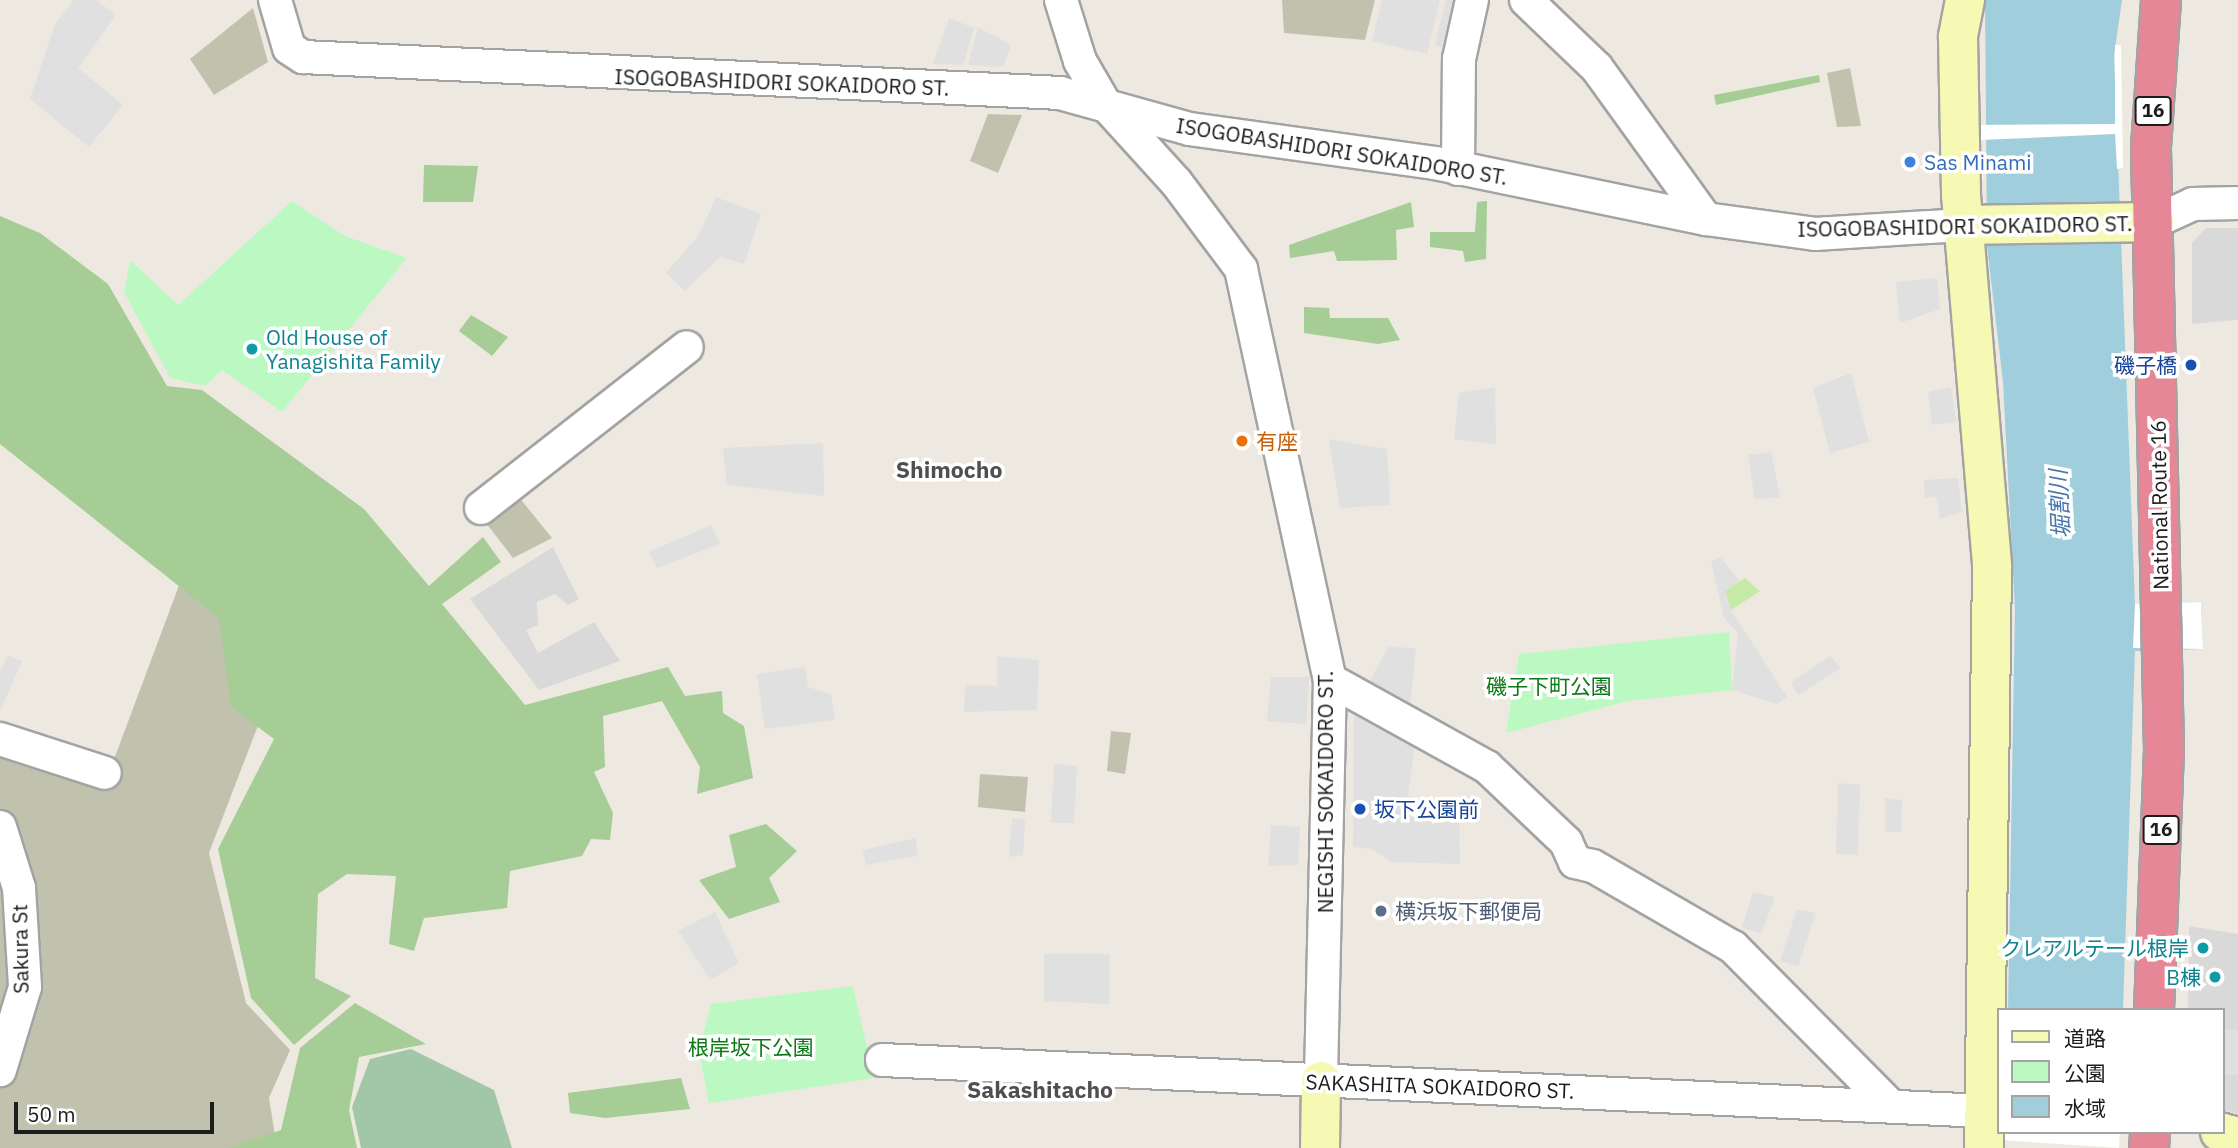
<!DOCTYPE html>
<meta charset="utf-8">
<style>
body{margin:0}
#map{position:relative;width:2238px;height:1148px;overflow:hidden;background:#ede9e1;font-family:"IBM Plex Sans","Noto Sans JP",sans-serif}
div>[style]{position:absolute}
.residential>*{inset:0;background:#dad9d9}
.construction>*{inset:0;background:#c1c2ad}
.grass>*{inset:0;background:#c6e9a6}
.forest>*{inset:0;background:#a5cd95}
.cemetery>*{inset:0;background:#a2c6a8}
.park>*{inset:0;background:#bcf9c2}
.parking>*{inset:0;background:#e0e0e0}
.water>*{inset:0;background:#a1cedc}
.pier>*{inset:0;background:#fff}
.roads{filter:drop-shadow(2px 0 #a3a3a3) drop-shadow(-2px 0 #a3a3a3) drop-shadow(0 2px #a3a3a3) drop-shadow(0 -2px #a3a3a3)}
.street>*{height:32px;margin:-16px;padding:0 16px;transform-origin:16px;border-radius:16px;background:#fff}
.secondary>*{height:38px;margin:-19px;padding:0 19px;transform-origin:19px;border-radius:19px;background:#f5f9b3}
.highway>*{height:38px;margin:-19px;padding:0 19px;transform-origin:19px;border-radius:19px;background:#e68798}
.dots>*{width:19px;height:19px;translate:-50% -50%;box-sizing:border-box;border:4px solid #fff;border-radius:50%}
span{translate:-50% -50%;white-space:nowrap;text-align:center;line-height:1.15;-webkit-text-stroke:7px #fff;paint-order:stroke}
.shield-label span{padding:2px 5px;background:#fff;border:2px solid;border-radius:5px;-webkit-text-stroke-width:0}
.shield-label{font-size:19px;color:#1c1c1c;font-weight:700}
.street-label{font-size:21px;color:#1c1c1c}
.shop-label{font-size:21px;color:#366cbe}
.left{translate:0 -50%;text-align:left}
.culture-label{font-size:21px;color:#0d838f}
.right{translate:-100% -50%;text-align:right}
.transit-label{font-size:21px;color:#164399}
.food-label{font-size:21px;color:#c56008}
.park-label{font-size:21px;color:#0b7915}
.service-label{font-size:21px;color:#4e5e75}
.neighbourhood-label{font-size:23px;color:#4f4f4f;font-weight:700}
.water-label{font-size:23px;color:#4878ab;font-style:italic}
.legend{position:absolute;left:1997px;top:1008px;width:228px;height:126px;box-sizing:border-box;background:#fff;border:2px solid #a4a4a4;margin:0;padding:9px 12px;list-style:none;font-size:21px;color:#1c1c1c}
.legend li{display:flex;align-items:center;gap:14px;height:35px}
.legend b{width:35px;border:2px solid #a4a4a4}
.scale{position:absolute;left:14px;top:1102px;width:200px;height:32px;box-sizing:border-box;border:4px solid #1c1c1c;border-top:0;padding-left:9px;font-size:21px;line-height:24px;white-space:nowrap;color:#1c1c1c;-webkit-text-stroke:5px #fff;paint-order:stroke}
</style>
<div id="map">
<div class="residential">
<div style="clip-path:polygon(2206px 228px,2238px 228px,2238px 320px,2192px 324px,2192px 243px)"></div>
<div style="clip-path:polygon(553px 547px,579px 599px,568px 605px,555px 594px,537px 602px,538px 625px,526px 630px,538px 653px,594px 622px,620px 661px,539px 690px,470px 599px)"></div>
<div style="clip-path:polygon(2189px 926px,2238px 934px,2238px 1114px,2222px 1110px,2222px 1010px,2188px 1010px)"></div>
</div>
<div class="construction">
<div style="clip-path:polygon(1282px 0,1375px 0,1365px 40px,1284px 33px)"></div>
<div style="clip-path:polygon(253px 8px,268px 62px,214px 95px,190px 59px)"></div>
<div style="clip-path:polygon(1850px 68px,1861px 126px,1837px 127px,1827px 73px)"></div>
<div style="clip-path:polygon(988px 114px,1022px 115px,998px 173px,970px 161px)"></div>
<div style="clip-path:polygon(518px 496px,552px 538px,513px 558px,486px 523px)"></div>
<div style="clip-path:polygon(196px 540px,297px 624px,209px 853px,246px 1003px,290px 1050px,269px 1098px,277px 1148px,0 1148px,0 750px,107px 778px)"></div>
<div style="clip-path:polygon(1111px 731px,1131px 733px,1125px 774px,1107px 771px)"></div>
<div style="clip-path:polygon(980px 774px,1028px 777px,1025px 812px,978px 807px)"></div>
</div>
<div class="grass">
<div style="clip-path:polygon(1745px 578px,1760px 591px,1731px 610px,1725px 591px)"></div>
</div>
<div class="forest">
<div style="clip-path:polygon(1819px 75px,1820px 82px,1716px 105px,1714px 95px)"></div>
<div style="clip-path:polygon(424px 165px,478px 166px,473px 202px,423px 202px)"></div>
<div style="clip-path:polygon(1487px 201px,1486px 259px,1465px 262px,1463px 251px,1430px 247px,1430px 232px,1475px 232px,1477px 202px)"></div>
<div style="clip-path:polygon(1411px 202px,1414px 227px,1396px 230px,1397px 260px,1337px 261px,1334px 251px,1290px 258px,1289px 245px)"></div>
<div style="clip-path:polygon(0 216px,40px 233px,108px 284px,167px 386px,202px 390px,364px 509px,429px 586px,483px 537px,501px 562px,442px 604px,525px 705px,668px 667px,685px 696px,722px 691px,723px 713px,744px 726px,753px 778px,697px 794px,700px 767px,662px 701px,603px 716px,605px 767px,594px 772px,613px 813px,610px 840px,591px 839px,582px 856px,510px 871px,507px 908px,424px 918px,414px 951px,389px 944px,396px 876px,347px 874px,318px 894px,315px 978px,351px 996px,294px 1045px,251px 998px,218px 849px,274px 739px,231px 707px,219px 618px,0 444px)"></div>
<div style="clip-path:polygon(1304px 307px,1329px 308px,1330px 318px,1388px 318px,1400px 340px,1378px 344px,1304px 333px)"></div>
<div style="clip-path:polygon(471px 315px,508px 337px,492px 356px,459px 331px)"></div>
<div style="clip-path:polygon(766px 824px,797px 851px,769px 878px,780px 902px,729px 919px,699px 880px,736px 867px,729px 835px)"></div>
<div style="clip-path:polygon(355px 1003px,426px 1044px,359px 1057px,349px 1110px,357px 1148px,228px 1148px,281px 1130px,300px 1048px)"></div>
<div style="clip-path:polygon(681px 1078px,690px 1109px,605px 1118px,570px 1113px,568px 1093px)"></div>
</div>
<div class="cemetery">
<div style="clip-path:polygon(411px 1049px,494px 1090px,512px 1148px,361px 1148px,352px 1107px,370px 1059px)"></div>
</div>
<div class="park">
<div style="clip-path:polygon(292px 201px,345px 236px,407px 258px,282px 412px,222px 370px,205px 386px,170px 378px,124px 292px,130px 260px,178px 305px)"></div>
<div style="clip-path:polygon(1729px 632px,1732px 690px,1628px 701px,1506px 733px,1519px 654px)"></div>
<div style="clip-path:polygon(853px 986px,874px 1078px,709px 1103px,699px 1051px,711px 1004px)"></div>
</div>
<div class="parking">
<div style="clip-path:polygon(74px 0,96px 0,116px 15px,78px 68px,123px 105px,89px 147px,30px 99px,55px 24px)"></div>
<div style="clip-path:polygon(1382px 0,1440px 0,1427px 54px,1372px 41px)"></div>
<div style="clip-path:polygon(1446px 0,1467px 0,1452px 54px,1435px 44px)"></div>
<div style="clip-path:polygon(949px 18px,974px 28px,963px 65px,933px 64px)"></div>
<div style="clip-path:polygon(978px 27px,1011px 45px,1003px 67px,968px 65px)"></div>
<div style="clip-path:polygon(716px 197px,761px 214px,744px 264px,720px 257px,685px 291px,666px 273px,699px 235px)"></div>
<div style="clip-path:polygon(1937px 278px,1940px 309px,1900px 323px,1896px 282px)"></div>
<div style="clip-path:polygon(1851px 373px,1869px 442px,1830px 453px,1813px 388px)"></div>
<div style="clip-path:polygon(1495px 387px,1496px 444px,1454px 439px,1459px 393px)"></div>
<div style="clip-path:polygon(1951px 387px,1956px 422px,1932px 425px,1928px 392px)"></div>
<div style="clip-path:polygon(1329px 439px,1387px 449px,1390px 505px,1340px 508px)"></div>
<div style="clip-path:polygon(823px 443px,824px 496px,727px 485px,723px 448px)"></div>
<div style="clip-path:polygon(1771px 452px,1780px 497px,1755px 499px,1748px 455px)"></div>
<div style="clip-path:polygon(1958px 478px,1962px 512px,1940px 519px,1936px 496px,1925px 498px,1924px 480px)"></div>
<div style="clip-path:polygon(711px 525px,720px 544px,657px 568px,649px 552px)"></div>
<div style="clip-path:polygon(1721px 558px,1740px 581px,1725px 591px,1731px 610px,1787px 697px,1777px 704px,1732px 690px,1738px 633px,1724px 618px,1711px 561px)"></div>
<div style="clip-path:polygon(1388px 647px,1416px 648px,1410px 707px,1367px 687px)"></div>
<div style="clip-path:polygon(8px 655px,22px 661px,0 711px,0 671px)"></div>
<div style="clip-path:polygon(997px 656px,1039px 660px,1037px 710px,964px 712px,965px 685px,997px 686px)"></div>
<div style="clip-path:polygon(1830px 656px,1841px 668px,1798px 695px,1791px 682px)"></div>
<div style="clip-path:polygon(805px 667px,808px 687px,831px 694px,835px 720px,765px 729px,757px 674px)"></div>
<div style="clip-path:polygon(1271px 677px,1309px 677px,1306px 724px,1267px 721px)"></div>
<div style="clip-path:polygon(1362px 708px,1416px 738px,1408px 796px,1459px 809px,1460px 864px,1391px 862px,1372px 849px,1353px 847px,1354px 713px)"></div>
<div style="clip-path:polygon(1054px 764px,1077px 766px,1074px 823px,1051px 823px)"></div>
<div style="clip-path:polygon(1838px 783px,1860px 785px,1858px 855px,1836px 854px)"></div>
<div style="clip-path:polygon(1885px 798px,1902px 800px,1901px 832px,1885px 832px)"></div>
<div style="clip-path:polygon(1012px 818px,1025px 820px,1023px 855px,1009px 857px)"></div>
<div style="clip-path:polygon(1271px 825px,1300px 827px,1298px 865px,1268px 866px)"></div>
<div style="clip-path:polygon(916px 838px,917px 856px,866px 865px,863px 850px)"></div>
<div style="clip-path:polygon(1753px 892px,1775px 897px,1761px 934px,1742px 928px)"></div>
<div style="clip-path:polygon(1797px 909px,1816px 913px,1798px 966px,1780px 961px)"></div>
<div style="clip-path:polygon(715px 912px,739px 963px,710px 980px,678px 931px)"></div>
<div style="clip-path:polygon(1044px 954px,1110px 954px,1109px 1004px,1044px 1001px)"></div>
<div style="clip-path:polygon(2222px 1029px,2238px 1030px,2238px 1075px,2222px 1074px)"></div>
</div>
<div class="water">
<div style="clip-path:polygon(1985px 0,2122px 0,2114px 56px,2135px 604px,2201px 602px,2203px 649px,2135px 651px,2123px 1010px,2008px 1010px,2015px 610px,2003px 382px,1987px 246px)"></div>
</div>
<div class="pier">
<div style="clip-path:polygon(2115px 45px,2121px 45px,2123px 168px,2117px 169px,2115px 134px,1981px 140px,1983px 180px,1976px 180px,1973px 125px,2115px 124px)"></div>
<div style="clip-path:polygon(2201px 602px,2203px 649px,2133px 648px,2135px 604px)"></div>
<div style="clip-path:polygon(2000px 1132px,2120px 1132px,2119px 1148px,2000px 1140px)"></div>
</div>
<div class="roads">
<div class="street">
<div style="left:275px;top:0;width:50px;rotate:73.7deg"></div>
<div style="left:289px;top:48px;width:17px;rotate:33deg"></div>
<div style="left:303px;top:57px;width:758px;rotate:2.72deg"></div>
<div style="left:1060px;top:93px;width:135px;rotate:15.5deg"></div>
<div style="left:1190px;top:129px;width:247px;rotate:7.9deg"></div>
<div style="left:1435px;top:163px;width:277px;rotate:11.7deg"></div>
<div style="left:1706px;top:219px;width:110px;rotate:7.8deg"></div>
<div style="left:1815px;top:234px;width:148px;rotate:-3.5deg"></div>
<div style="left:1061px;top:0;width:64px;rotate:72.7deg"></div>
<div style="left:1080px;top:61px;width:50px;rotate:59.8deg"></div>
<div style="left:1105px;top:104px;width:105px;rotate:47.7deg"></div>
<div style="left:1176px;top:182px;width:109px;rotate:53.2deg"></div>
<div style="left:1241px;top:269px;width:421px;rotate:77.8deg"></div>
<div style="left:1330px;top:680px;width:401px;rotate:91.3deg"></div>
<div style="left:1526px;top:0;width:98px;rotate:43.8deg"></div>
<div style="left:1597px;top:68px;width:186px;rotate:54.2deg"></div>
<div style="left:1458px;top:169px;width:110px;rotate:-89.5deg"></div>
<div style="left:1459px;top:59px;width:60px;rotate:-77.6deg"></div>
<div style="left:2154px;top:222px;width:43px;rotate:-24.8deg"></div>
<div style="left:2193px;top:204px;width:45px;rotate:-1.3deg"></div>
<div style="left:481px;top:508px;width:261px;rotate:-38deg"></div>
<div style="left:1330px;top:680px;width:179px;rotate:29deg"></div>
<div style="left:1487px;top:767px;width:109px;rotate:43.5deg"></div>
<div style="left:1566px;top:842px;width:22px;rotate:66deg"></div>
<div style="left:1575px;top:862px;width:18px;rotate:13deg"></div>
<div style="left:1593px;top:866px;width:162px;rotate:30.1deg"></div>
<div style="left:1733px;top:947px;width:221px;rotate:45.2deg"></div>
<div style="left:0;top:739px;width:110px;rotate:17.9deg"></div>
<div style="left:0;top:827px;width:64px;rotate:72.7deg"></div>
<div style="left:19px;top:888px;width:99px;rotate:86.5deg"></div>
<div style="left:25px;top:987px;width:87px;rotate:106.8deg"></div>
<div style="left:882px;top:1060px;width:1104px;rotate:2.65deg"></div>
</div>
<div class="secondary">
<div style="left:1965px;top:0;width:38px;rotate:101deg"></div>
<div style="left:1958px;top:37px;width:158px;rotate:88.9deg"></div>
<div style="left:1961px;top:195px;width:373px;rotate:85.2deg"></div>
<div style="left:1992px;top:567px;width:581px;rotate:90.79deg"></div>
<div style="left:1963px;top:225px;width:191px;rotate:-0.9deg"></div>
<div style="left:2220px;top:1132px;width:19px;rotate:16deg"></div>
<div style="left:1320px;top:1148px;width:67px;rotate:-89.1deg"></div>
</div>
<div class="highway">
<div style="left:2154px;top:1010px;width:260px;rotate:-87.8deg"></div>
<div style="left:2164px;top:750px;width:603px;rotate:-91.24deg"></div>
<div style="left:2151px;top:147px;width:147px;rotate:-86.1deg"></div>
<div style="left:2149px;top:1148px;width:16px;rotate:-86deg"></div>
</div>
</div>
<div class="dots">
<div style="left:1910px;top:162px;background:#3f7fe0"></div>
<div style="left:252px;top:349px;background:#0f9aa8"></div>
<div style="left:2191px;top:365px;background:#1a4fb4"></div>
<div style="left:1242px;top:441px;background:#e8710a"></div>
<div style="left:1360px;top:809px;background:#1a4fb4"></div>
<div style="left:1381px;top:911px;background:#5c6f8a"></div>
<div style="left:2203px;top:948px;background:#0f9aa8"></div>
<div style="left:2215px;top:977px;background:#0f9aa8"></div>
</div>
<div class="shield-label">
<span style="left:2153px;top:111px">16</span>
<span style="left:2161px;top:830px">16</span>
</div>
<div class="street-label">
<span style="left:782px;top:82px;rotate:2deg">ISOGOBASHIDORI SOKAIDORO ST.</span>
<span style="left:1342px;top:151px;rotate:9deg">ISOGOBASHIDORI SOKAIDORO ST.</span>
<span style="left:1965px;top:226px;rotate:-1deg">ISOGOBASHIDORI SOKAIDORO ST.</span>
<span style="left:2159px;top:505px;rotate:-91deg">National Route 16</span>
<span style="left:1325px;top:792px;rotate:-90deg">NEGISHI SOKAIDORO ST.</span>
<span style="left:20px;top:949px;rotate:-91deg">Sakura St</span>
<span style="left:1440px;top:1086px;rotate:2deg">SAKASHITA SOKAIDORO ST.</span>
</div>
<div class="shop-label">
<span class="left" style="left:1924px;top:162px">Sas Minami</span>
</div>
<div class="culture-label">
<span class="left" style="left:266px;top:349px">Old House of<br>Yanagishita Family</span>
<span class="right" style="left:2189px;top:948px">クレアルテール根岸</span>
<span class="right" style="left:2201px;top:977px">B棟</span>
</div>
<div class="transit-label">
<span class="right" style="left:2177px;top:365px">磯子橋</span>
<span class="left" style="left:1374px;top:809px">坂下公園前</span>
</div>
<div class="food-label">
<span class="left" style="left:1256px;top:441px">有座</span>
</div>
<div class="park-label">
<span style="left:1549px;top:686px">磯子下町公園</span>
<span style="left:751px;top:1047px">根岸坂下公園</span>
</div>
<div class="service-label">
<span class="left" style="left:1395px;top:911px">横浜坂下郵便局</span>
</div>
<div class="neighbourhood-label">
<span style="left:949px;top:469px">Shimocho</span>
<span style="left:1040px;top:1089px">Sakashitacho</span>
</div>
<div class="water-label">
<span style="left:2059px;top:504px;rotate:-93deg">堀割川</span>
</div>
<ul class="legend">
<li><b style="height:9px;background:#f5f9b3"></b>道路</li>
<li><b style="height:19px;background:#bcf9c2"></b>公園</li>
<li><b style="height:19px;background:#a1cedc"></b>水域</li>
</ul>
<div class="scale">50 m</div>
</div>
